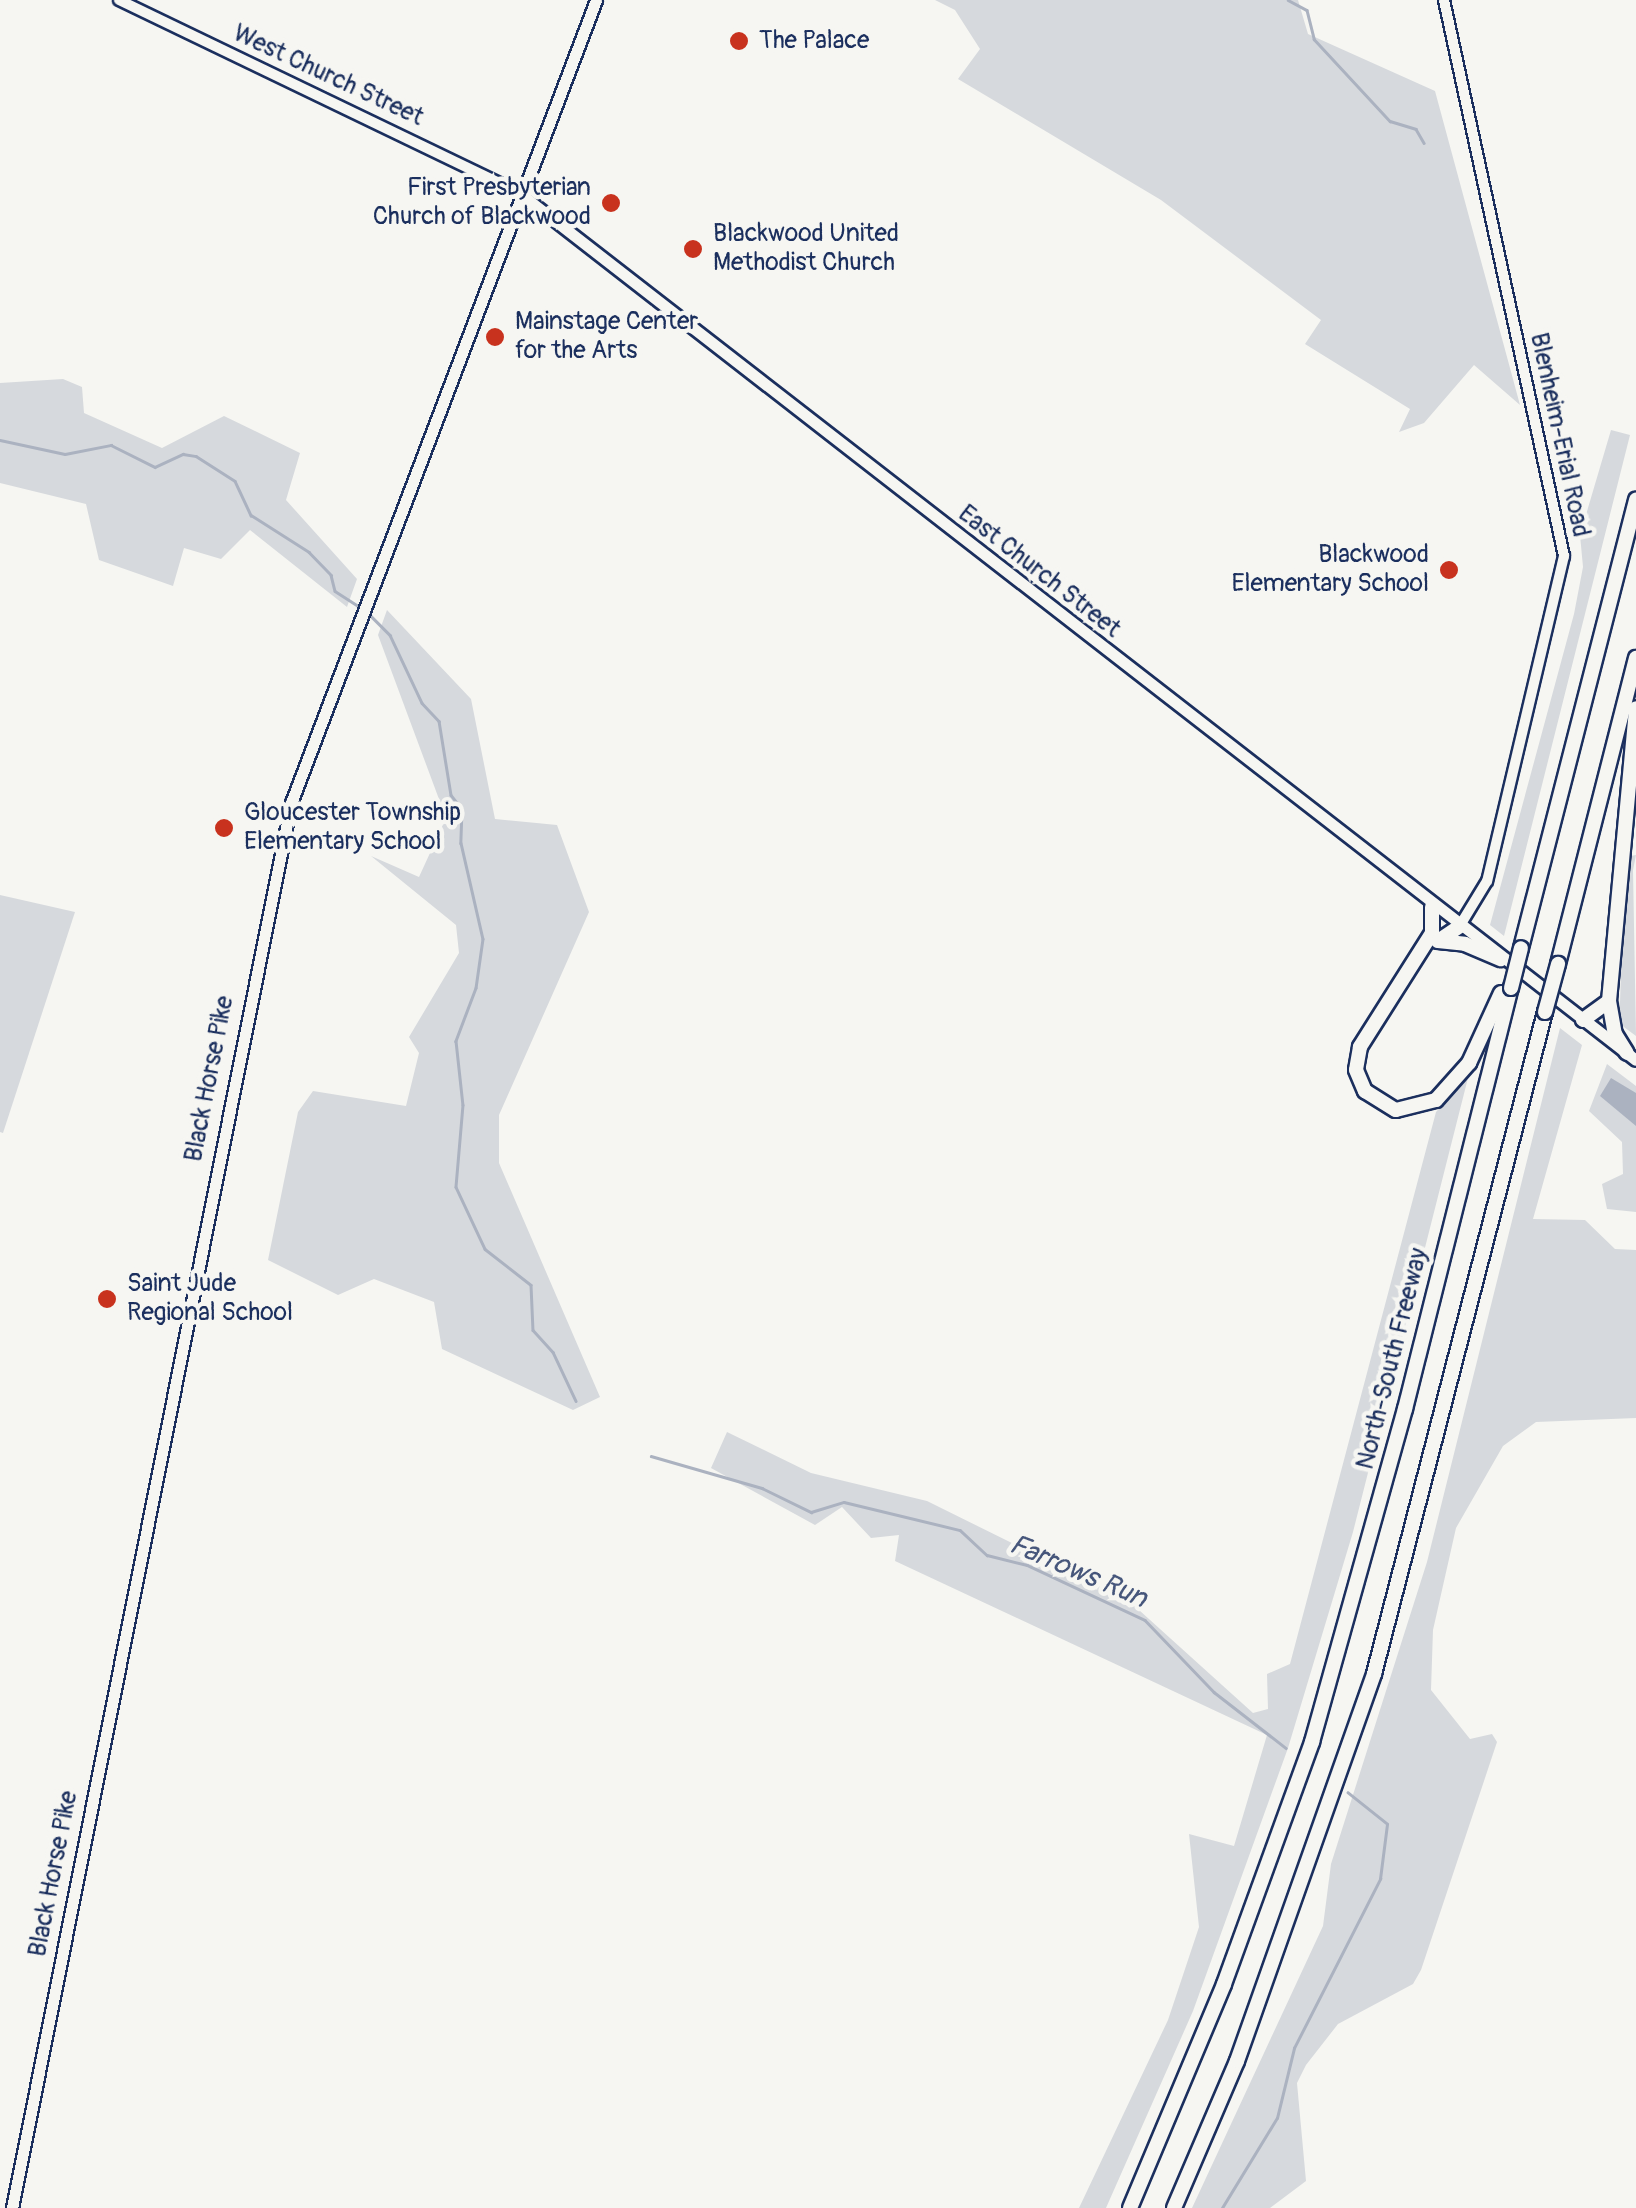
<!DOCTYPE html>
<style>
body{margin:0}
#map{position:relative;width:1636px;height:2208px;overflow:hidden;background:#f6f6f2;font-family:Pangolin,sans-serif}
div>[style]{position:absolute}
.green>*{inset:0;background:#d6d9dd}
.water>*{inset:0;background:#abb2c0}
.stream>*{height:2.5px;margin:-1.25px;padding:0 1.25px;transform-origin:1.25px;border-radius:1.25px;background:#abb2c0}
.roads{filter:drop-shadow(2px 0 #1b2f5e) drop-shadow(-2px 0 #1b2f5e) drop-shadow(0 2px #1b2f5e) drop-shadow(0 -2px #1b2f5e)}
.secondary>*{height:10px;margin:-5px;padding:0 5px;transform-origin:5px;border-radius:5px;background:#f6f6f2}
.primary>*{height:11px;margin:-5.5px;padding:0 5.5px;transform-origin:5.5px;border-radius:5.5px;background:#f6f6f2}
.motorway>*{height:14px;margin:-7px;padding:0 7px;transform-origin:7px;border-radius:7px;background:#f6f6f2}
.bridges{filter:drop-shadow(2px 0 #1b2f5e) drop-shadow(-2px 0 #1b2f5e) drop-shadow(0 2px #1b2f5e) drop-shadow(0 -2px #1b2f5e)}
.motorway-bridge>*{height:14px;margin:-7px;padding:0 7px;transform-origin:7px;border-radius:7px;background:#f6f6f2}
.dots>*{width:28px;height:28px;translate:-50% -50%;box-sizing:border-box;border:5px solid #f6f6f2;border-radius:50%}
span{translate:-50% -50%;white-space:nowrap;text-align:center;line-height:1.15;-webkit-text-stroke:9px #f6f6f2;paint-order:stroke}
.poi-label{font-size:25px;color:#1b2f5e}
.left{translate:0 -50%;text-align:left}
.right{translate:-100% -50%;text-align:right}
.street-label{font-size:25px;color:#1b2f5e}
.water-label{font-size:28px;color:#46567b;font-style:italic}
</style>
<div id="map">
<div class="green">
<div style="clip-path:polygon(935px 0,1298px 0,1308px 34px,1435px 91px,1520px 405px,1474px 365px,1424px 423px,1399px 432px,1410px 409px,1305px 344px,1321px 320px,1161px 200px,958px 79px,980px 49px,955px 10px)"></div>
<div style="clip-path:polygon(63px 379px,82px 387px,84px 413px,162px 448px,224px 416px,300px 453px,286px 500px,357px 579px,347px 607px,250px 530px,221px 559px,184px 548px,173px 586px,99px 560px,86px 504px,0 483px,0 383px)"></div>
<div style="clip-path:polygon(1611px 430px,1630px 435px,1504px 936px,1490px 925px,1574px 614px,1583px 567px,1580px 535px)"></div>
<div style="clip-path:polygon(387px 610px,471px 699px,495px 819px,557px 825px,589px 912px,499px 1115px,499px 1163px,600px 1397px,573px 1410px,442px 1349px,434px 1302px,374px 1279px,338px 1295px,268px 1260px,298px 1112px,313px 1091px,406px 1106px,419px 1053px,409px 1037px,459px 953px,456px 925px,371px 856px,419px 877px,446px 818px,378px 635px)"></div>
<div style="clip-path:polygon(1636px 855px,1633px 870px,1636px 1036px,1612px 1018px,1620px 1002px,1625px 857px)"></div>
<div style="clip-path:polygon(0 895px,75px 912px,3px 1133px,0 1132px)"></div>
<div style="clip-path:polygon(1560px 1028px,1582px 1045px,1533px 1219px,1585px 1220px,1615px 1249px,1636px 1250px,1636px 1418px,1536px 1422px,1503px 1446px,1456px 1528px,1433px 1630px,1431px 1690px,1470px 1739px,1492px 1734px,1497px 1742px,1421px 1970px,1413px 1984px,1338px 2024px,1306px 2065px,1297px 2083px,1306px 2181px,1270px 2208px,1192px 2208px,1323px 1926px,1331px 1864px,1427px 1562px)"></div>
<div style="clip-path:polygon(1607px 1064px,1636px 1086px,1636px 1212px,1607px 1209px,1602px 1184px,1623px 1174px,1622px 1142px,1589px 1111px)"></div>
<div style="clip-path:polygon(1469px 1074px,1353px 1532px,1288px 1748px,1193px 2011px,1106px 2208px,1079px 2208px,1168px 2020px,1199px 1927px,1189px 1834px,1234px 1846px,1267px 1735px,895px 1561px,899px 1535px,871px 1538px,842px 1507px,815px 1525px,711px 1468px,727px 1432px,811px 1473px,927px 1501px,1129px 1601px,1253px 1713px,1268px 1709px,1267px 1674px,1290px 1664px,1436px 1112px)"></div>
</div>
<div class="water">
<div style="clip-path:polygon(1611px 1078px,1636px 1093px,1636px 1126px,1600px 1096px)"></div>
</div>
<div class="stream">
<div style="left:1288px;top:0;width:21px;rotate:28deg"></div>
<div style="left:1307px;top:10px;width:30px;rotate:76deg"></div>
<div style="left:1314px;top:39px;width:112px;rotate:47.2deg"></div>
<div style="left:1390px;top:121px;width:27px;rotate:17deg"></div>
<div style="left:1416px;top:129px;width:16px;rotate:60deg"></div>
<div style="left:0;top:440px;width:66px;rotate:12.2deg"></div>
<div style="left:65px;top:454px;width:47px;rotate:-11.1deg"></div>
<div style="left:111px;top:445px;width:49px;rotate:26.6deg"></div>
<div style="left:155px;top:467px;width:31px;rotate:-25deg"></div>
<div style="left:183px;top:454px;width:13px;rotate:9deg"></div>
<div style="left:196px;top:456px;width:46px;rotate:32.7deg"></div>
<div style="left:235px;top:481px;width:38px;rotate:65deg"></div>
<div style="left:251px;top:515px;width:69px;rotate:32.5deg"></div>
<div style="left:309px;top:552px;width:32px;rotate:46deg"></div>
<div style="left:331px;top:575px;width:16px;rotate:76deg"></div>
<div style="left:335px;top:591px;width:31px;rotate:33deg"></div>
<div style="left:367px;top:612px;width:33px;rotate:45deg"></div>
<div style="left:390px;top:635px;width:75px;rotate:64.8deg"></div>
<div style="left:422px;top:703px;width:25px;rotate:47deg"></div>
<div style="left:439px;top:721px;width:75px;rotate:80.8deg"></div>
<div style="left:451px;top:795px;width:18px;rotate:52deg"></div>
<div style="left:462px;top:809px;width:34px;rotate:92deg"></div>
<div style="left:461px;top:843px;width:98px;rotate:77.1deg"></div>
<div style="left:483px;top:939px;width:49px;rotate:98.1deg"></div>
<div style="left:476px;top:988px;width:57px;rotate:110.7deg"></div>
<div style="left:456px;top:1041px;width:64px;rotate:83.8deg"></div>
<div style="left:463px;top:1105px;width:82px;rotate:94.9deg"></div>
<div style="left:456px;top:1187px;width:68px;rotate:64.9deg"></div>
<div style="left:485px;top:1249px;width:58px;rotate:38deg"></div>
<div style="left:531px;top:1285px;width:45px;rotate:87.5deg"></div>
<div style="left:533px;top:1330px;width:30px;rotate:48deg"></div>
<div style="left:553px;top:1352px;width:54px;rotate:64.9deg"></div>
<div style="left:651px;top:1456px;width:116px;rotate:16.1deg"></div>
<div style="left:762px;top:1488px;width:55px;rotate:26.1deg"></div>
<div style="left:811px;top:1512px;width:34px;rotate:-17deg"></div>
<div style="left:844px;top:1502px;width:119px;rotate:13.6deg"></div>
<div style="left:960px;top:1530px;width:37px;rotate:43deg"></div>
<div style="left:987px;top:1555px;width:41px;rotate:14deg"></div>
<div style="left:1027px;top:1565px;width:130px;rotate:25deg"></div>
<div style="left:1145px;top:1620px;width:100px;rotate:46.2deg"></div>
<div style="left:1214px;top:1692px;width:91px;rotate:37.9deg"></div>
<div style="left:1222px;top:2208px;width:105px;rotate:-58.6deg"></div>
<div style="left:1277px;top:2118px;width:72px;rotate:-76.3deg"></div>
<div style="left:1294px;top:2048px;width:190px;rotate:-63deg"></div>
<div style="left:1380px;top:1879px;width:55px;rotate:-82.7deg"></div>
<div style="left:1387px;top:1824px;width:50px;rotate:-141.5deg"></div>
</div>
<div class="roads">
<div class="secondary">
<div style="left:119px;top:0;width:443px;rotate:25.7deg"></div>
<div style="left:1444px;top:0;width:569px;rotate:77.82deg"></div>
<div style="left:1564px;top:556px;width:334px;rotate:103.3deg"></div>
<div style="left:1487px;top:881px;width:54px;rotate:121.3deg"></div>
</div>
<div class="primary">
<div style="left:518px;top:192px;width:1415px;rotate:37.83deg"></div>
<div style="left:12px;top:2208px;width:1432px;rotate:-78.77deg"></div>
<div style="left:291px;top:803px;width:859px;rotate:-69.2deg"></div>
</div>
<div class="motorway">
<div style="left:1432px;top:907px;width:26px;rotate:90deg"></div>
<div style="left:1432px;top:933px;width:135px;rotate:122.3deg"></div>
<div style="left:1360px;top:1047px;width:23px;rotate:100deg"></div>
<div style="left:1356px;top:1070px;width:23px;rotate:67deg"></div>
<div style="left:1365px;top:1091px;width:36px;rotate:32deg"></div>
<div style="left:1396px;top:1110px;width:41px;rotate:-14deg"></div>
<div style="left:1436px;top:1100px;width:50px;rotate:-48.3deg"></div>
<div style="left:1469px;top:1063px;width:77px;rotate:-65.4deg"></div>
<div style="left:1438px;top:941px;width:27px;rotate:6deg"></div>
<div style="left:1465px;top:944px;width:39px;rotate:23deg"></div>
<div style="left:1438px;top:941px;width:25px;rotate:-34deg"></div>
<div style="left:1521px;top:948px;width:463px;rotate:-75.6deg"></div>
<div style="left:1558px;top:964px;width:316px;rotate:-75.7deg"></div>
<div style="left:1609px;top:1001px;width:34px;rotate:80deg"></div>
<div style="left:1615px;top:1034px;width:22px;rotate:58deg"></div>
<div style="left:1583px;top:1020px;width:32px;rotate:-36deg"></div>
<div style="left:1609px;top:1001px;width:294px;rotate:-84.7deg"></div>
<div style="left:1130px;top:2208px;width:243px;rotate:-67.2deg"></div>
<div style="left:1224px;top:1984px;width:258px;rotate:-70deg"></div>
<div style="left:1312px;top:1742px;width:346px;rotate:-74.4deg"></div>
<div style="left:1405px;top:1409px;width:434px;rotate:-75.9deg"></div>
<div style="left:1174px;top:2208px;width:160px;rotate:-66.8deg"></div>
<div style="left:1237px;top:2061px;width:411px;rotate:-70.5deg"></div>
<div style="left:1374px;top:1674px;width:684px;rotate:-75.52deg"></div>
</div>
</div>
<div class="bridges">
<div class="motorway-bridge">
<div style="left:1511px;top:988px;width:41px;rotate:-76deg"></div>
<div style="left:1545px;top:1012px;width:50px;rotate:-74.8deg"></div>
</div>
</div>
<div class="dots">
<div style="left:739px;top:41px;background:#c8321e"></div>
<div style="left:611px;top:203px;background:#c8321e"></div>
<div style="left:693px;top:249px;background:#c8321e"></div>
<div style="left:495px;top:337px;background:#c8321e"></div>
<div style="left:1449px;top:570px;background:#c8321e"></div>
<div style="left:224px;top:828px;background:#c8321e"></div>
<div style="left:107px;top:1299px;background:#c8321e"></div>
</div>
<div class="poi-label">
<span class="left" style="left:759px;top:41px">The Palace</span>
<span class="right" style="left:591px;top:203px">First Presbyterian<br>Church of Blackwood</span>
<span class="left" style="left:713px;top:249px">Blackwood United<br>Methodist Church</span>
<span class="left" style="left:515px;top:337px">Mainstage Center<br>for the Arts</span>
<span class="right" style="left:1429px;top:570px">Blackwood<br>Elementary School</span>
<span class="left" style="left:244px;top:828px">Gloucester Township<br>Elementary School</span>
<span class="left" style="left:127px;top:1299px">Saint Jude<br>Regional School</span>
</div>
<div class="street-label">
<span style="left:328px;top:76px;rotate:25deg">West Church Street</span>
<span style="left:1559px;top:435px;rotate:78deg">Blenheim-Erial Road</span>
<span style="left:1039px;top:572px;rotate:38deg">East Church Street</span>
<span style="left:210px;top:1079px;rotate:-79deg">Black Horse Pike</span>
<span style="left:1393px;top:1359px;rotate:-76deg">North-South Freeway</span>
<span style="left:54px;top:1874px;rotate:-79deg">Black Horse Pike</span>
</div>
<div class="water-label">
<span style="left:1078px;top:1572px;rotate:23deg">Farrows Run</span>
</div>
</div>
